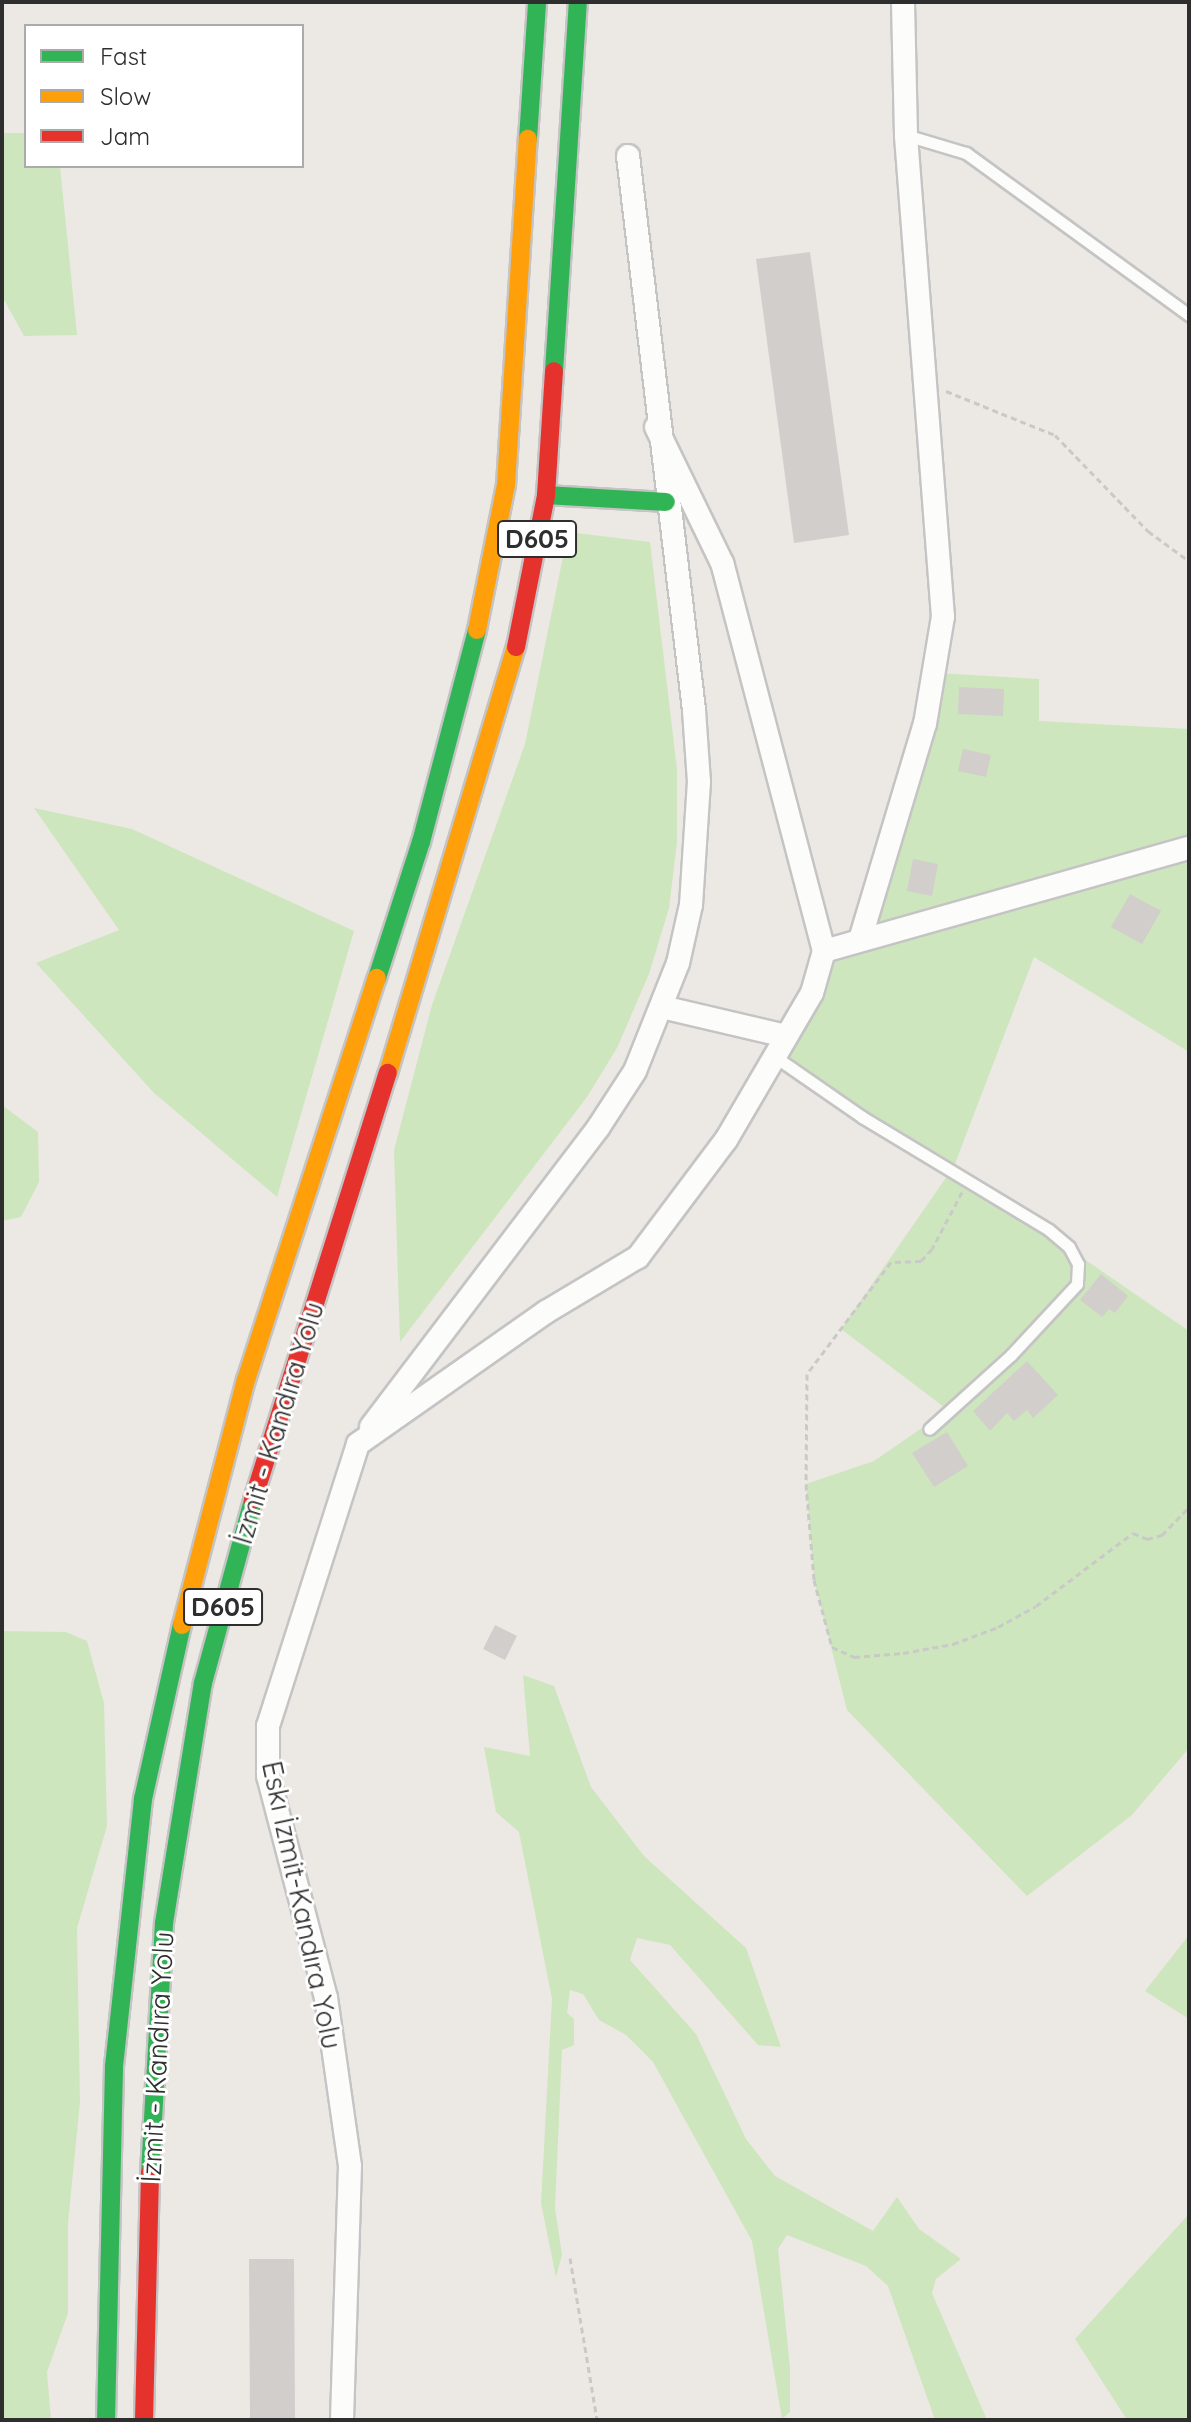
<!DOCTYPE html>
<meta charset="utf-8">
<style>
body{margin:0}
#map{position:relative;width:1191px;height:2422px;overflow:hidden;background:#ece8e4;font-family:Quicksand,sans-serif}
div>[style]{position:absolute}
.green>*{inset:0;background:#cee6be}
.building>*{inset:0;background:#d1cecb}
.path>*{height:3px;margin-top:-1.5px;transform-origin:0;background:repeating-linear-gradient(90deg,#c9c9c8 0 6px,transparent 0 10px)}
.roads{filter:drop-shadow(2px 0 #c5c4c5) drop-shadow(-2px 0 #c5c4c5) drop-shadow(0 2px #c5c4c5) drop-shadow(0 -2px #c5c4c5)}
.lane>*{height:11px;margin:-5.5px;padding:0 5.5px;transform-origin:5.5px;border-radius:5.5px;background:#fcfcfb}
.street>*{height:22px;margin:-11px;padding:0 11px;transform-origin:11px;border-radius:11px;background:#fcfcfb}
.fast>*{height:18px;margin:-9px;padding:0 9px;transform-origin:9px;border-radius:9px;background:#30b455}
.slow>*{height:18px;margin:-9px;padding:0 9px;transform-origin:9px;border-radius:9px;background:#ff9f0a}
.jam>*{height:18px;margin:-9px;padding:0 9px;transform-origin:9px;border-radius:9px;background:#e5322d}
span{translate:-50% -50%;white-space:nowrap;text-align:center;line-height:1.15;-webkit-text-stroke:6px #fff;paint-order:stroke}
.shield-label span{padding:2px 6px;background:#fff;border:2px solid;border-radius:6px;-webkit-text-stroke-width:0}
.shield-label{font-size:26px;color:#2e2e2e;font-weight:700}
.street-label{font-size:28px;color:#2e2e2e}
.frame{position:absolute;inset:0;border:4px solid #2e2e2e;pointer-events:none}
.legend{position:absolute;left:24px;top:24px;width:280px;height:144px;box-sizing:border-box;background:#fff;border:2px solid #ababab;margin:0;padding:10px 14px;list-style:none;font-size:24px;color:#2e2e2e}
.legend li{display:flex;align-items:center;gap:16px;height:40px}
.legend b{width:40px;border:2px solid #ababab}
</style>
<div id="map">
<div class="green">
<div style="clip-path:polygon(2px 133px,26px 133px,26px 166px,60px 166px,77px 335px,24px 336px,2px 296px)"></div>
<div style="clip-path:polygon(568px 532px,650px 542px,677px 769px,677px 842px,669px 908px,649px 974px,617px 1048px,587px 1097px,400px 1342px,394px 1150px,432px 1005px,525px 744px)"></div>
<div style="clip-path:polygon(937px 673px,1039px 679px,1039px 721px,1189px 729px,1189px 1052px,1034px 957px,953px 1169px,1189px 1331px,1189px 1748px,1132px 1815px,1027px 1896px,847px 1710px,814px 1580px,806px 1484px,874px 1461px,948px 1410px,841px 1329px,952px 1169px,774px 1056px,824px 951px,860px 940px)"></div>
<div style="clip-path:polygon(34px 808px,132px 829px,354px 931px,277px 1197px,154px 1093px,36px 963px,119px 930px)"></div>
<div style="clip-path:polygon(2px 1105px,38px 1132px,39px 1182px,21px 1217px,2px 1221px)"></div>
<div style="clip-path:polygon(2px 1631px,66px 1632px,87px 1641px,104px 1703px,107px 1826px,77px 1928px,80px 2102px,68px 2223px,68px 2313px,47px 2372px,51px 2420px,2px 2420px)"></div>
<div style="clip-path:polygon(523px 1675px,554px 1686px,591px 1787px,644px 1856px,746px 1948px,781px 2047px,758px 2045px,670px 1945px,637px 1938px,630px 1960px,696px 2034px,746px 2139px,775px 2176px,873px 2231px,897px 2197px,919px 2229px,961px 2259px,936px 2279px,932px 2293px,987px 2420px,935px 2420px,888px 2286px,866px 2266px,787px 2235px,778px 2249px,790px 2368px,790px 2412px,782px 2419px,752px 2241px,653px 2062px,626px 2035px,599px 2020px,583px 1994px,570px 1990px,567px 2013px,574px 2019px,574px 2045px,562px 2050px,555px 2208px,562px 2255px,556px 2277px,541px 2203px,552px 1999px,519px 1832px,496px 1812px,484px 1747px,530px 1756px)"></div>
<div style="clip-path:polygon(1189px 1935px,1189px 2019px,1145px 1991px)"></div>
<div style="clip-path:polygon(1189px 2214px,1189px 2420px,1127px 2420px,1075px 2339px)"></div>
</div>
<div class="building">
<div style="clip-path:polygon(810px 252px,849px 535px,794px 543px,756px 259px)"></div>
<div style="clip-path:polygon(959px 687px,1004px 689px,1003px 716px,958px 714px)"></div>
<div style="clip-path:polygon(963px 749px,991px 755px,986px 777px,958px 771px)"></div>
<div style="clip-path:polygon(913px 859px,938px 864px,932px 896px,907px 891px)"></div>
<div style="clip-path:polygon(1130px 894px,1161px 911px,1142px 944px,1111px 927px)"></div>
<div style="clip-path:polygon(1101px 1274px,1128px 1296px,1115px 1313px,1109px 1309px,1102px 1317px,1080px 1300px)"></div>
<div style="clip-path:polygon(1027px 1361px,1058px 1395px,1033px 1418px,1027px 1410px,1014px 1421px,1007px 1413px,990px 1431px,973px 1411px)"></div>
<div style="clip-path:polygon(947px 1432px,968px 1466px,934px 1487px,912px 1453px)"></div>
<div style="clip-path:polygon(495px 1625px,517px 1636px,505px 1660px,483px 1649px)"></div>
<div style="clip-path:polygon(249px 2259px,294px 2259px,295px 2420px,250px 2420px)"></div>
</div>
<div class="path">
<div style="left:946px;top:391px;width:118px;rotate:22deg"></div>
<div style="left:1055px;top:435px;width:134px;rotate:45.9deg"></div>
<div style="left:1148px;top:531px;width:51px;rotate:36.2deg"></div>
<div style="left:962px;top:1192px;width:64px;rotate:117.8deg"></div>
<div style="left:932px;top:1249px;width:16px;rotate:133deg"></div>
<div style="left:921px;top:1261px;width:30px;rotate:178deg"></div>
<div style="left:891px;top:1262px;width:140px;rotate:126.9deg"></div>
<div style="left:807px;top:1374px;width:110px;rotate:90.5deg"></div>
<div style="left:806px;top:1484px;width:96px;rotate:85.2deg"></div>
<div style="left:814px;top:1580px;width:69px;rotate:75deg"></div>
<div style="left:832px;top:1647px;width:24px;rotate:24deg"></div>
<div style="left:854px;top:1657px;width:49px;rotate:-4.7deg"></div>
<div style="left:903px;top:1653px;width:51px;rotate:-10.2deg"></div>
<div style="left:953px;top:1644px;width:48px;rotate:-20.7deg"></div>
<div style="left:998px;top:1627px;width:43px;rotate:-28.9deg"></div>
<div style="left:1036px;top:1606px;width:121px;rotate:-37deg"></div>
<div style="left:1133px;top:1533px;width:15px;rotate:23deg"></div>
<div style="left:1147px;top:1539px;width:16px;rotate:-15deg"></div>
<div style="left:1162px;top:1535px;width:39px;rotate:-46deg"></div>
<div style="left:570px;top:2258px;width:164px;rotate:80.5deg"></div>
</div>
<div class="roads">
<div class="lane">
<div style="left:906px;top:135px;width:63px;rotate:16.7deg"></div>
<div style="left:966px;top:153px;width:276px;rotate:36deg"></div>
<div style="left:774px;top:1056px;width:107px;rotate:34.7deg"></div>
<div style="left:862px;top:1117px;width:218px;rotate:31.1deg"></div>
<div style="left:1049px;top:1230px;width:26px;rotate:40deg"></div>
<div style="left:1069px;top:1247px;width:19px;rotate:62deg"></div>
<div style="left:1078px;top:1264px;width:20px;rotate:93deg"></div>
<div style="left:1077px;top:1284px;width:97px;rotate:132.9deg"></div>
<div style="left:1011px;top:1355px;width:110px;rotate:137.9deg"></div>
</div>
<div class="street">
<div style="left:860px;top:940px;width:226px;rotate:-73.3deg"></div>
<div style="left:925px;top:724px;width:109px;rotate:-80.5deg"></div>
<div style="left:943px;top:617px;width:483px;rotate:-94.4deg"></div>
<div style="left:906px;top:135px;width:133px;rotate:-91.3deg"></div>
<div style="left:824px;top:951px;width:379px;rotate:-15.8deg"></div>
<div style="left:662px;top:1007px;width:127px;rotate:13.2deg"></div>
<div style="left:371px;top:1427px;width:375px;rotate:-52.8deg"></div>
<div style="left:598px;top:1128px;width:68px;rotate:-57deg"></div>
<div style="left:635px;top:1071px;width:116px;rotate:-68.3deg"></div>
<div style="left:678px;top:963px;width:59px;rotate:-77.4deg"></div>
<div style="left:691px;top:905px;width:123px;rotate:-86.3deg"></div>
<div style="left:699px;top:782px;width:72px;rotate:-94deg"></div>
<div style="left:694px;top:710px;width:558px;rotate:-96.79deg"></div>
<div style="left:342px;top:2420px;width:254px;rotate:-88.2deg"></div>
<div style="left:350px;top:2166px;width:170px;rotate:-98.1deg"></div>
<div style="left:326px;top:1998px;width:229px;rotate:-104.6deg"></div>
<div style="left:268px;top:1776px;width:50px;rotate:-90deg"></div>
<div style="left:268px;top:1726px;width:296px;rotate:-72.3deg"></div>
<div style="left:358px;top:1444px;width:230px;rotate:-35.1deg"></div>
<div style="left:546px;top:1312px;width:107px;rotate:-30.9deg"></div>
<div style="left:638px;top:1257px;width:146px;rotate:-53.1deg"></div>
<div style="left:726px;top:1140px;width:170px;rotate:-59.7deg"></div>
<div style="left:812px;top:993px;width:44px;rotate:-74.1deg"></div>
<div style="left:824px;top:951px;width:401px;rotate:-104.7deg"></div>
<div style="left:722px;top:563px;width:151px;rotate:-115.9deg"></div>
</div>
<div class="fast">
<div style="left:528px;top:139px;width:137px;rotate:-86.2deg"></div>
<div style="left:554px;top:371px;width:370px;rotate:-86.3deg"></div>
<div style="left:546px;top:495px;width:120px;rotate:3.3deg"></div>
<div style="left:377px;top:978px;width:143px;rotate:-72.1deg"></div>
<div style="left:421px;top:842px;width:219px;rotate:-75.2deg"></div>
<div style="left:150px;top:2173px;width:250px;rotate:-86.8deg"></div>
<div style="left:164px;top:1923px;width:243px;rotate:-80.8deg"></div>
<div style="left:203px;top:1683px;width:190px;rotate:-74.7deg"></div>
<div style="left:106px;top:2420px;width:354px;rotate:-88.7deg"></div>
<div style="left:114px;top:2066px;width:269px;rotate:-83.8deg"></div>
<div style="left:143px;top:1799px;width:178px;rotate:-77.4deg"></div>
</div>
<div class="slow">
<div style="left:477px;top:630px;width:148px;rotate:-78.7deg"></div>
<div style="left:506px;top:485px;width:347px;rotate:-86.4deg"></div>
<div style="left:388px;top:1073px;width:445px;rotate:-73.3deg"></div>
<div style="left:182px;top:1625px;width:253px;rotate:-75.4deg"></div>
<div style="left:246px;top:1380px;width:423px;rotate:-72deg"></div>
</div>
<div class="jam">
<div style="left:516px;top:647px;width:155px;rotate:-78.8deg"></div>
<div style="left:546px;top:495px;width:124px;rotate:-86.3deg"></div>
<div style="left:253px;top:1500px;width:448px;rotate:-72.5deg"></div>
<div style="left:144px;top:2420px;width:247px;rotate:-88.6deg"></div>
</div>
</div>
<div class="shield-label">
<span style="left:537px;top:539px">D605</span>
<span style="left:223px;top:1607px">D605</span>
</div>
<div class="street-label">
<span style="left:278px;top:1423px;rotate:-73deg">İzmit - Kandıra Yolu</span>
<span style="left:302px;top:1905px;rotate:78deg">Eskı İzmit-Kandıra Yolu</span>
<span style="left:157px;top:2057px;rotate:-87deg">İzmit - Kandıra Yolu</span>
</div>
<div class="frame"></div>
<ul class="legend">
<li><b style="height:10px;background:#30b455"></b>Fast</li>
<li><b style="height:10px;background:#ff9f0a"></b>Slow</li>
<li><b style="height:10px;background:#e5322d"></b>Jam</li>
</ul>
</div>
